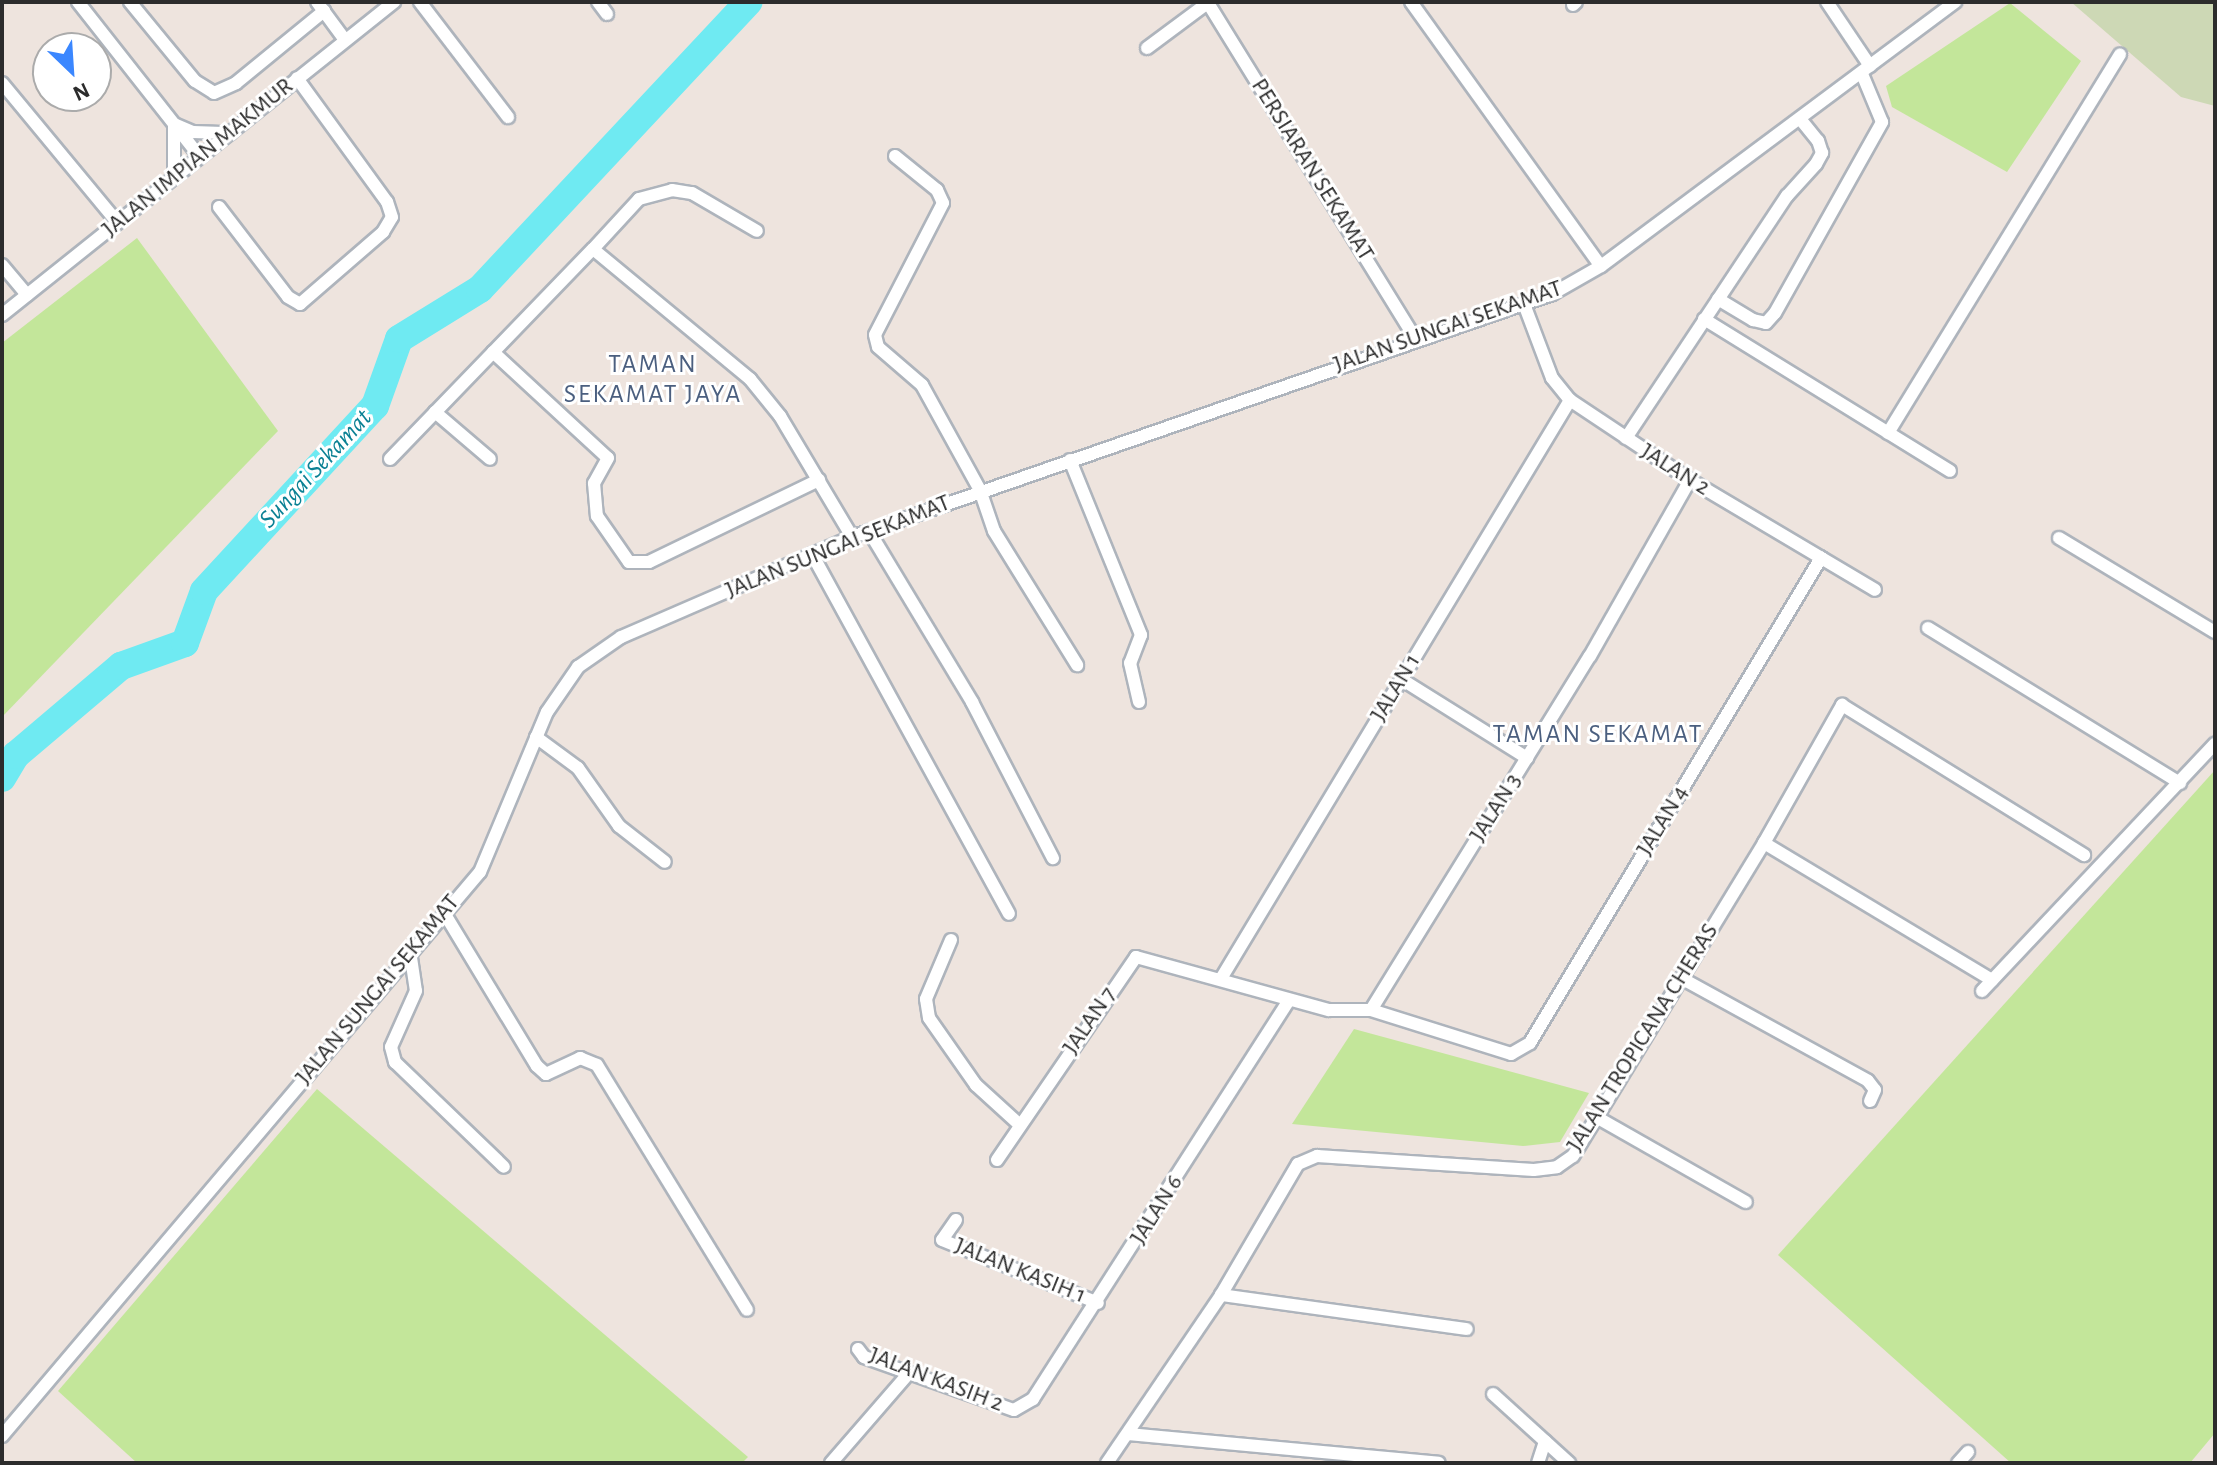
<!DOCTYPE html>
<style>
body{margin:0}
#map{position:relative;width:2217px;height:1465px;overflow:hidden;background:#eee4de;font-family:"Alegreya Sans",sans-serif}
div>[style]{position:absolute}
.green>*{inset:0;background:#c3e69a}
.cemetery>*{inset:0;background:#cdd8b5}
.river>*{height:28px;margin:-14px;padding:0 14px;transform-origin:14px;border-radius:14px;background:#6feaf2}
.roads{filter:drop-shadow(2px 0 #aeb4bc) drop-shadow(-2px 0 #aeb4bc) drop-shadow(0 2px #aeb4bc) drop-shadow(0 -2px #aeb4bc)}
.minor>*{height:12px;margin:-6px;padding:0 6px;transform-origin:6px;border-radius:6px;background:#fff}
span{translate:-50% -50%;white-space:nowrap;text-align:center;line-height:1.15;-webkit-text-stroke:6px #fff;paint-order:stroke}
.street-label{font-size:24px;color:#2c2c2c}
.neighbourhood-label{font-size:26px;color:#4b5f7f;letter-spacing:2px}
.water-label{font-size:26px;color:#0b8194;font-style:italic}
.frame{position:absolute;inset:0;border:4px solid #2c2c2c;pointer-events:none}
.north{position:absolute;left:32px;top:32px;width:80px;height:80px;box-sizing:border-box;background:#fff;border:2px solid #ababab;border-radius:50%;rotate:155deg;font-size:22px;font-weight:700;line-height:32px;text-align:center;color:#2c2c2c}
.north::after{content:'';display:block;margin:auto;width:28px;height:36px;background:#3b87ff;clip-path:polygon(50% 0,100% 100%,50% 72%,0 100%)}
</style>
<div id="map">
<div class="green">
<div style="clip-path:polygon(2010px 3px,2081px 61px,2007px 172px,1892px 107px,1886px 86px)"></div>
<div style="clip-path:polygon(137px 238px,278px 431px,2px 717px,2px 343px)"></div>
<div style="clip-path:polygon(2215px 770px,2215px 1433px,2190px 1463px,2011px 1463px,1778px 1255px)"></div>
<div style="clip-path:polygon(1354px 1029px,1589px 1093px,1560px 1142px,1523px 1146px,1292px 1124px)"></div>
<div style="clip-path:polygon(317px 1089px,748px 1457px,742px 1463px,137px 1463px,58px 1391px)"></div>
</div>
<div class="cemetery">
<div style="clip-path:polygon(2071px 2px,2215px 2px,2215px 106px,2181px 97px)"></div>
</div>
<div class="river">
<div style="left:2px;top:778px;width:27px;rotate:-59deg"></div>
<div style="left:16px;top:755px;width:138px;rotate:-40.3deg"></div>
<div style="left:121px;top:666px;width:68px;rotate:-19.8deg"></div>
<div style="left:185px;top:643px;width:55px;rotate:-69.9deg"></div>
<div style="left:204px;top:591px;width:252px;rotate:-47.3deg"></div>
<div style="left:375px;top:406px;width:71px;rotate:-70.3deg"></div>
<div style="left:399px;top:339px;width:95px;rotate:-31.7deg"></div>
<div style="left:480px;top:289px;width:393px;rotate:-46.9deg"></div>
</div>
<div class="roads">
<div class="minor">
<div style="left:78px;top:2px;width:197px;rotate:51.8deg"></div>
<div style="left:130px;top:2px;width:102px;rotate:50.6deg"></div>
<div style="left:195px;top:81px;width:22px;rotate:32deg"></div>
<div style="left:214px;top:93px;width:24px;rotate:-24deg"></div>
<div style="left:236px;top:83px;width:114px;rotate:-39.3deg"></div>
<div style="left:317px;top:2px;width:47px;rotate:53.6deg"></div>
<div style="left:420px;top:2px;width:145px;rotate:52.6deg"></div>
<div style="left:598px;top:2px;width:15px;rotate:53deg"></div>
<div style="left:1411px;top:2px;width:325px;rotate:54.3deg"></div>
<div style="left:1827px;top:2px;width:77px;rotate:56.1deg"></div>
<div style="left:1208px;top:3px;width:394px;rotate:58.3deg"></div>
<div style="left:1573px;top:5px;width:4px;rotate:-45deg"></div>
<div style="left:1147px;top:48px;width:77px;rotate:-36.6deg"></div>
<div style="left:2px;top:83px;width:180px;rotate:50.4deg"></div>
<div style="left:895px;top:156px;width:54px;rotate:39deg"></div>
<div style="left:937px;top:190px;width:14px;rotate:65deg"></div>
<div style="left:943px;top:203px;width:148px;rotate:117.3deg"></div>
<div style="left:875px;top:335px;width:12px;rotate:76deg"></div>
<div style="left:878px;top:347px;width:58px;rotate:40.8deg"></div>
<div style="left:922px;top:385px;width:120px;rotate:61.1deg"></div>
<div style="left:980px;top:490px;width:43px;rotate:71.1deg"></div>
<div style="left:994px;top:531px;width:158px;rotate:58.2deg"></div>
<div style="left:174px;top:178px;width:54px;rotate:-90deg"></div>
<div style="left:174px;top:124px;width:21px;rotate:23deg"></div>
<div style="left:193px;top:132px;width:37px;rotate:2deg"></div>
<div style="left:219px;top:207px;width:113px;rotate:52.5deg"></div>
<div style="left:288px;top:297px;width:14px;rotate:30deg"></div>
<div style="left:300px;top:304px;width:110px;rotate:-40.9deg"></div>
<div style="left:383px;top:232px;width:17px;rotate:-59deg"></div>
<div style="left:392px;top:217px;width:16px;rotate:-108deg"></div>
<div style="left:387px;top:202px;width:153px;rotate:-126deg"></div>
<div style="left:593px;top:249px;width:68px;rotate:-47.4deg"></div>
<div style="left:639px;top:199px;width:34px;rotate:-15deg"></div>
<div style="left:672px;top:190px;width:20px;rotate:9deg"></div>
<div style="left:692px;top:193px;width:75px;rotate:30.3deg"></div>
<div style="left:2px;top:265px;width:39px;rotate:50deg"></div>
<div style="left:1718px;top:299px;width:41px;rotate:31deg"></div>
<div style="left:1753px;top:320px;width:13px;rotate:13deg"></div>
<div style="left:1766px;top:323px;width:13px;rotate:-48deg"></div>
<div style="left:1775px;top:313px;width:219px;rotate:-60.7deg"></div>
<div style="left:1882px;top:122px;width:52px;rotate:-112.6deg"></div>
<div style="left:1524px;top:304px;width:79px;rotate:69.3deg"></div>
<div style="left:1552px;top:378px;width:28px;rotate:51deg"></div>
<div style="left:1570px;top:400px;width:144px;rotate:33.7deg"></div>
<div style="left:1690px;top:480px;width:215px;rotate:30.7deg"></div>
<div style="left:2px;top:315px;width:502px;rotate:-38.61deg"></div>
<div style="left:1704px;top:319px;width:289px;rotate:31.7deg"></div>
<div style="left:493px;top:352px;width:156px;rotate:42.7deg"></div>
<div style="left:608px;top:458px;width:29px;rotate:119deg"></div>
<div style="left:594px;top:483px;width:33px;rotate:85deg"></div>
<div style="left:597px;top:516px;width:56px;rotate:55.2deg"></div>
<div style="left:629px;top:562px;width:20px"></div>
<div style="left:649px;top:562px;width:189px;rotate:-25.8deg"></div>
<div style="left:435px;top:412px;width:72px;rotate:40.5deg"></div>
<div style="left:1888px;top:433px;width:444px;rotate:-58.5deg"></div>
<div style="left:1626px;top:438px;width:291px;rotate:-56.4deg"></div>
<div style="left:1787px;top:196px;width:43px;rotate:-47.8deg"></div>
<div style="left:1816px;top:164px;width:13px;rotate:-61deg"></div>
<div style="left:1822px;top:153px;width:13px;rotate:-108deg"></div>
<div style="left:1818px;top:141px;width:28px;rotate:-129deg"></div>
<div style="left:390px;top:459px;width:292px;rotate:-46deg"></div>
<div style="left:593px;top:249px;width:204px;rotate:39.6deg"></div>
<div style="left:750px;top:379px;width:48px;rotate:51deg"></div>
<div style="left:780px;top:416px;width:141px;rotate:59.2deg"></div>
<div style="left:1070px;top:460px;width:189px;rotate:67.9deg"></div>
<div style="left:1141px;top:635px;width:30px;rotate:111deg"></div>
<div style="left:1130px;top:663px;width:40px;rotate:77deg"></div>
<div style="left:869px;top:531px;width:200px;rotate:58.9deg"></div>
<div style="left:972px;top:702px;width:176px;rotate:62.6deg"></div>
<div style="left:2059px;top:538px;width:182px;rotate:31.1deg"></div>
<div style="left:812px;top:554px;width:410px;rotate:61.3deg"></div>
<div style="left:1928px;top:628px;width:296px;rotate:31.6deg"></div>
<div style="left:1401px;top:679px;width:149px;rotate:32.1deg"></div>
<div style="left:536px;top:737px;width:52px;rotate:36.4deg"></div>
<div style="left:578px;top:768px;width:71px;rotate:54.7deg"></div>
<div style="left:619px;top:826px;width:58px;rotate:38deg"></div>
<div style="left:1764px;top:843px;width:266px;rotate:31deg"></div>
<div style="left:443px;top:911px;width:181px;rotate:58.8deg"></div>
<div style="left:537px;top:1066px;width:12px;rotate:42deg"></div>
<div style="left:546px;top:1074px;width:38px;rotate:-25deg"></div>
<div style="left:580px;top:1058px;width:18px;rotate:22deg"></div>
<div style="left:597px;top:1065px;width:287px;rotate:58.5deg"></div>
<div style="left:951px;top:940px;width:64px;rotate:113deg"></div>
<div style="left:926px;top:999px;width:19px;rotate:81deg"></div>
<div style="left:929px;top:1018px;width:82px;rotate:55deg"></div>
<div style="left:976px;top:1085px;width:59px;rotate:42.3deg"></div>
<div style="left:410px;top:951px;width:40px;rotate:81.5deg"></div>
<div style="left:416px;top:991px;width:61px;rotate:114.1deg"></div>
<div style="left:391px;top:1047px;width:16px;rotate:75deg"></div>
<div style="left:395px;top:1062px;width:151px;rotate:43.9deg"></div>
<div style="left:1222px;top:977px;width:674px;rotate:-58.9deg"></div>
<div style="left:1681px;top:978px;width:213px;rotate:28.8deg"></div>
<div style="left:1868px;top:1081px;width:11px;rotate:52deg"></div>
<div style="left:1875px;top:1090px;width:12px;rotate:114deg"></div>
<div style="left:1982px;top:991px;width:340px;rotate:-46.7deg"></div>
<div style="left:1371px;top:1010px;width:416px;rotate:-58.3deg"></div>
<div style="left:1590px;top:656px;width:202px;rotate:-60.4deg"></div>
<div style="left:1598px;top:1118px;width:170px;rotate:29.6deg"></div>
<div style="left:997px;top:1160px;width:246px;rotate:-55.6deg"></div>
<div style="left:1136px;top:957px;width:200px;rotate:15.4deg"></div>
<div style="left:1329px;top:1010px;width:42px"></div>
<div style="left:1371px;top:1010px;width:147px;rotate:17.4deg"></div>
<div style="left:1511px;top:1054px;width:22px;rotate:-30deg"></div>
<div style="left:1530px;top:1043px;width:566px;rotate:-59.04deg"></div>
<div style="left:956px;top:1220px;width:24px;rotate:125deg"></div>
<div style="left:942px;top:1240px;width:168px;rotate:22deg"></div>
<div style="left:1221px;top:1295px;width:248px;rotate:7.9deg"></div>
<div style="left:858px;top:1349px;width:10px;rotate:53deg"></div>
<div style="left:864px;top:1357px;width:159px;rotate:19.5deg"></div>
<div style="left:1014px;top:1410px;width:22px;rotate:-30deg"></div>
<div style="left:1033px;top:1399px;width:474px;rotate:-57.3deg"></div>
<div style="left:1493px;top:1394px;width:103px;rotate:42.2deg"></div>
<div style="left:1128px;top:1434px;width:312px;rotate:5.3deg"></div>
<div style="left:2px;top:1436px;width:739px;rotate:-49.72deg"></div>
<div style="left:480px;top:872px;width:173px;rotate:-67.3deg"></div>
<div style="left:547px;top:712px;width:55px;rotate:-55.4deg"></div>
<div style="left:578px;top:667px;width:52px;rotate:-34.9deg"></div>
<div style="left:621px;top:637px;width:252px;rotate:-23.4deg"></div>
<div style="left:852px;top:537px;width:741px;rotate:-19.14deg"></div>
<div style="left:1552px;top:294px;width:56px;rotate:-29.7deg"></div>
<div style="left:1601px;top:266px;width:442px;rotate:-36.7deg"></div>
<div style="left:831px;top:1463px;width:119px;rotate:-49.1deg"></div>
<div style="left:1107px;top:1463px;width:203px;rotate:-55.8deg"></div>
<div style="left:1221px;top:1295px;width:152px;rotate:-59.6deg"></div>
<div style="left:1298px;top:1164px;width:21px;rotate:-23deg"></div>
<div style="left:1317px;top:1156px;width:217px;rotate:3.7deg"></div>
<div style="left:1534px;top:1170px;width:23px;rotate:-7deg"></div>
<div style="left:1557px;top:1167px;width:19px;rotate:-35deg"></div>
<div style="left:1573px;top:1156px;width:367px;rotate:-58.6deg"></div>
<div style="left:1764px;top:843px;width:159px;rotate:-60.5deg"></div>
<div style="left:1842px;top:705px;width:285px;rotate:31.8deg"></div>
<div style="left:1538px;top:1463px;width:23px;rotate:-72deg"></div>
<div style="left:1958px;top:1463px;width:15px;rotate:-48deg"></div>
</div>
</div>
<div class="street-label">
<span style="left:198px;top:158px;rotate:-39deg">JALAN IMPIAN MAKMUR</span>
<span style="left:1312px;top:170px;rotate:58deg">PERSIARAN SEKAMAT</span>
<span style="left:1448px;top:327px;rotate:-19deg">JALAN SUNGAI SEKAMAT</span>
<span style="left:1675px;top:470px;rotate:32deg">JALAN 2</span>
<span style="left:838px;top:547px;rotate:-22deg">JALAN SUNGAI SEKAMAT</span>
<span style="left:1396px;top:688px;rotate:-59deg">JALAN 1</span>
<span style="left:1496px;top:808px;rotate:-58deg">JALAN 3</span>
<span style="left:1663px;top:821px;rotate:-59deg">JALAN 4</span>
<span style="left:378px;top:990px;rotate:-50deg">JALAN SUNGAI SEKAMAT</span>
<span style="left:1090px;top:1021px;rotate:-56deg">JALAN 7</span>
<span style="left:1643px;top:1038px;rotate:-58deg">JALAN TROPICANA CHERAS</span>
<span style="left:1157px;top:1210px;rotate:-58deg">JALAN 6</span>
<span style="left:1020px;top:1271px;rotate:22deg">JALAN KASIH 1</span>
<span style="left:936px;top:1380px;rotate:21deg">JALAN KASIH 2</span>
</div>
<div class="neighbourhood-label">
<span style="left:653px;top:380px">TAMAN<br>SEKAMAT JAYA</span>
<span style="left:1598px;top:735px">TAMAN SEKAMAT</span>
</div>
<div class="water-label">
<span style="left:316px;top:469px;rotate:-47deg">Sungai Sekamat</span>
</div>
<div class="frame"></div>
<div class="north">N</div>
</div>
